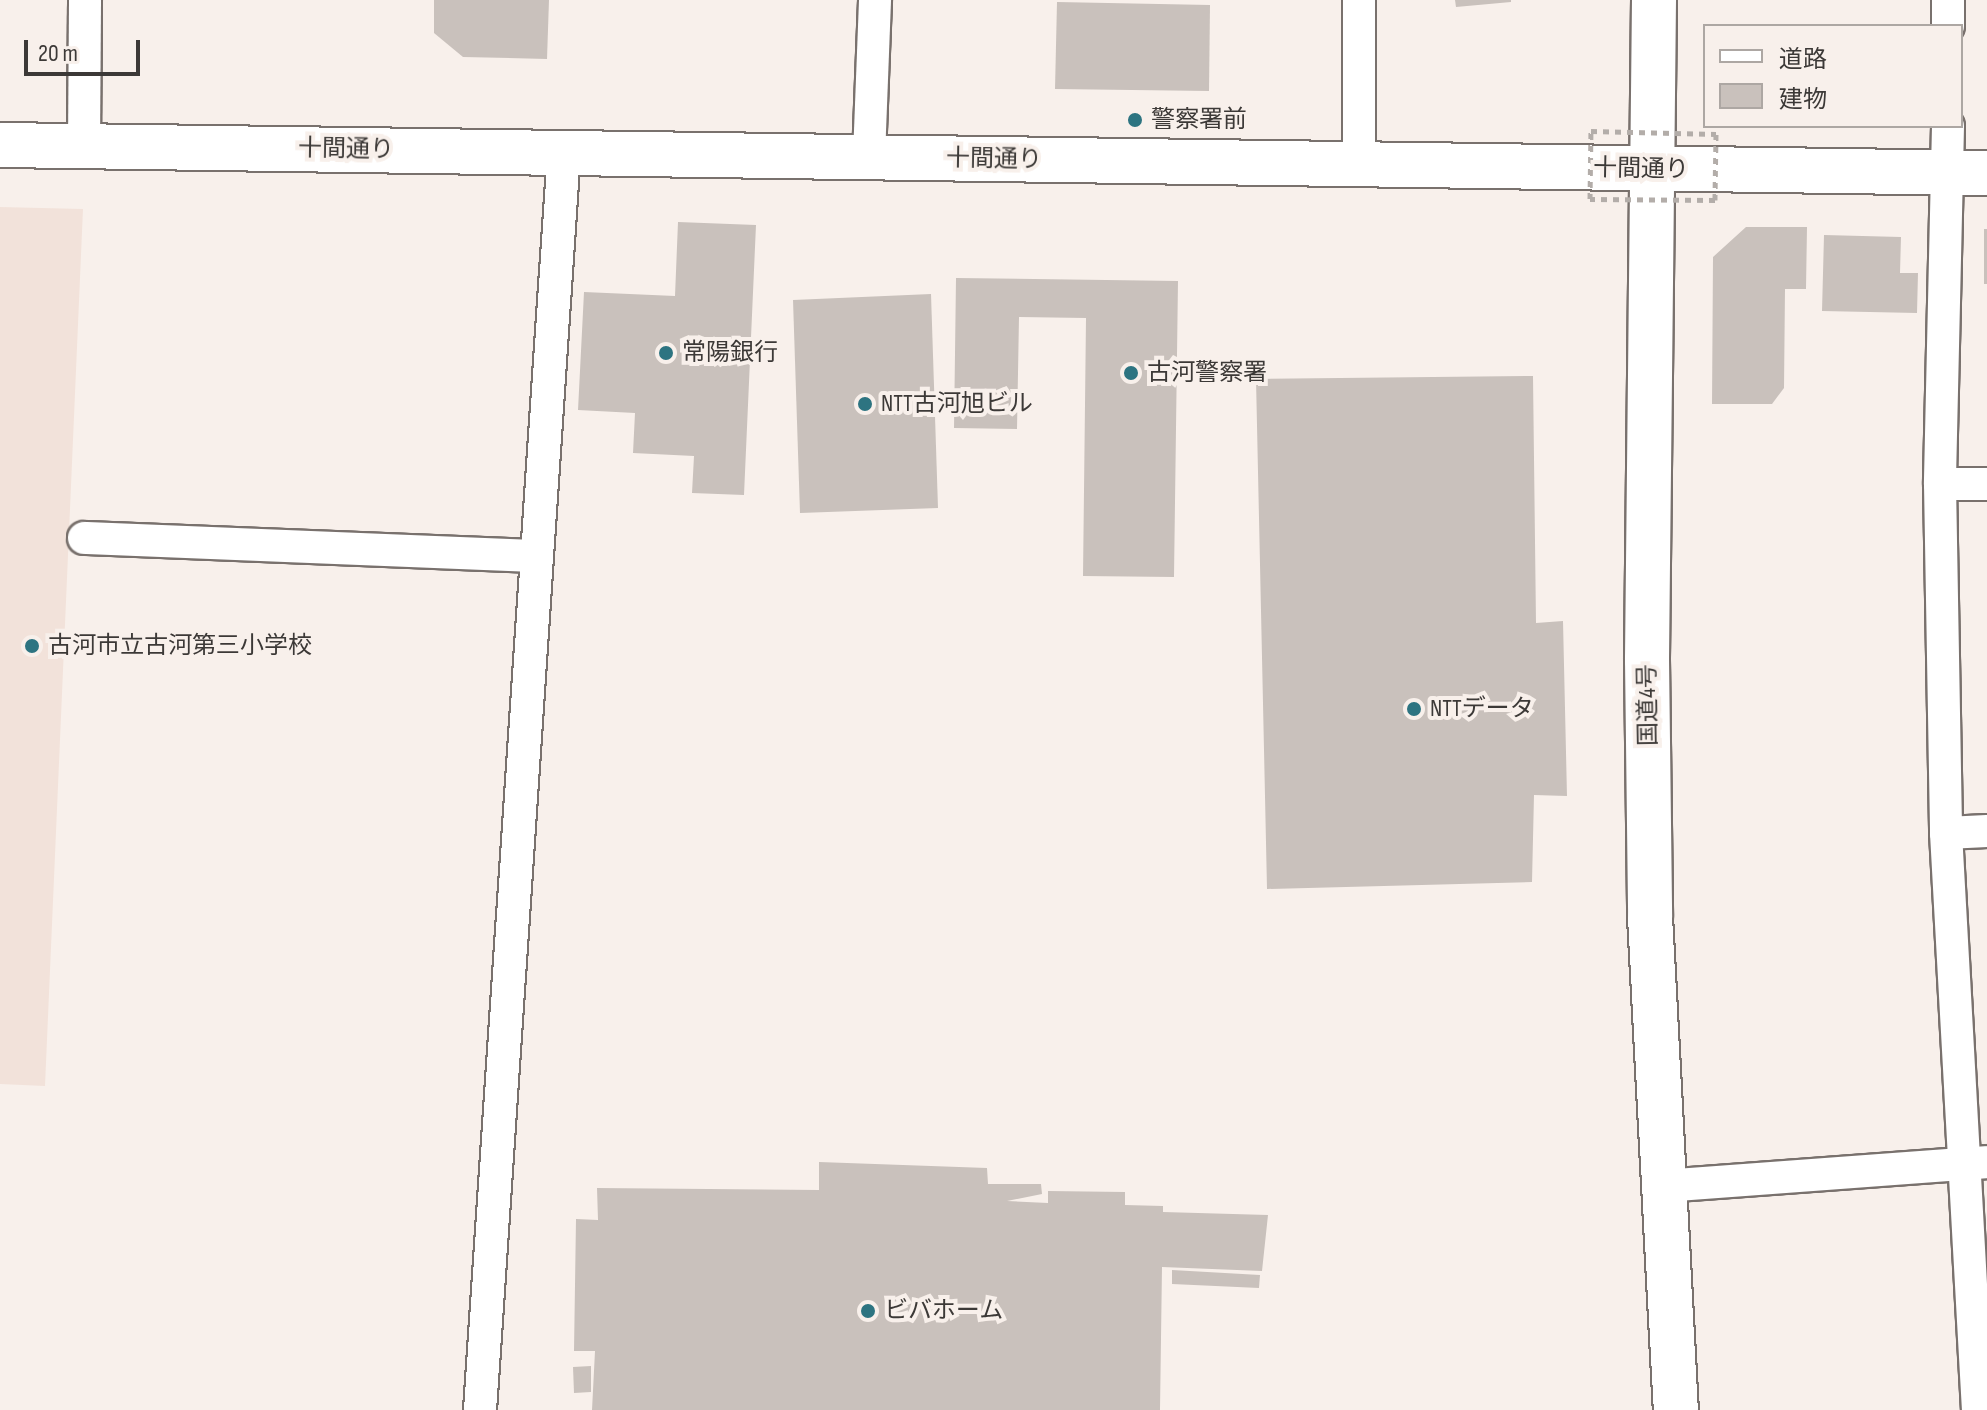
<!DOCTYPE html>
<meta charset="utf-8">
<style>
body{margin:0}
#map{position:relative;width:1987px;height:1410px;overflow:hidden;background:#f8f0eb;font-family:"Sofia Sans Condensed","Noto Sans JP",sans-serif}
div>[style]{position:absolute}
.built>*{inset:0;background:#f2e2da}
.building>*{inset:0;background:#c9c1bc}
.roads{filter:drop-shadow(2px 0 #79716d) drop-shadow(-2px 0 #79716d) drop-shadow(0 2px #79716d) drop-shadow(0 -2px #79716d)}
.street>*{height:32px;margin:-16px;padding:0 16px;transform-origin:16px;border-radius:16px;background:#fff}
.secondary>*{height:44px;margin:-22px;padding:0 22px;transform-origin:22px;border-radius:22px;background:#fff}
.highway>*{height:44px;margin:-22px;padding:0 22px;transform-origin:22px;border-radius:22px;background:#fff}
.path-bridge>*{height:5px;margin-top:-2.5px;transform-origin:0;background:repeating-linear-gradient(90deg,#b3ada9 0 6px,transparent 0 12px)}
.dots>*{width:22px;height:22px;translate:-50% -50%;box-sizing:border-box;border:4px solid #f8f0eb;border-radius:50%}
span{translate:-50% -50%;white-space:nowrap;text-align:center;line-height:1.15;-webkit-text-stroke:8px #f8f0eb;paint-order:stroke}
.poi-label{font-size:24px;color:#3c3937}
.left{translate:0 -50%;text-align:left}
.street-label{font-size:24px;color:#3c3937}
.legend{position:absolute;left:1703px;top:24px;width:260px;height:104px;box-sizing:border-box;background:#f8f0eb;border:2px solid #ada7a3;margin:0;padding:10px 14px;list-style:none;font-size:24px;color:#3c3937}
.legend li{display:flex;align-items:center;gap:16px;height:40px}
.legend b{width:40px;border:2px solid #ada7a3}
.scale{position:absolute;left:24px;top:40px;width:116px;height:36px;box-sizing:border-box;border:4px solid #3c3937;border-top:0;padding-left:10px;font-size:24px;line-height:28px;white-space:nowrap;color:#3c3937;-webkit-text-stroke:6px #f8f0eb;paint-order:stroke}
</style>
<div id="map">
<div class="built">
<div style="clip-path:polygon(0 207px,83px 209px,45px 1086px,0 1084px)"></div>
</div>
<div class="building">
<div style="clip-path:polygon(434px 0,549px 0,547px 59px,463px 57px,434px 33px)"></div>
<div style="clip-path:polygon(1455px 0,1511px 0,1511px 2px,1456px 7px)"></div>
<div style="clip-path:polygon(1057px 2px,1210px 5px,1209px 91px,1055px 89px)"></div>
<div style="clip-path:polygon(678px 222px,756px 225px,744px 495px,692px 493px,694px 456px,633px 453px,635px 413px,578px 410px,584px 292px,675px 296px)"></div>
<div style="clip-path:polygon(1746px 227px,1807px 227px,1806px 289px,1785px 289px,1784px 388px,1772px 404px,1712px 404px,1713px 257px)"></div>
<div style="clip-path:polygon(1984px 229px,1987px 229px,1987px 284px,1984px 284px)"></div>
<div style="clip-path:polygon(1824px 235px,1901px 237px,1900px 273px,1918px 273px,1917px 313px,1822px 311px)"></div>
<div style="clip-path:polygon(956px 278px,1178px 281px,1174px 577px,1083px 576px,1086px 318px,1019px 317px,1017px 429px,954px 428px)"></div>
<div style="clip-path:polygon(931px 294px,938px 508px,800px 513px,793px 300px)"></div>
<div style="clip-path:polygon(1533px 376px,1536px 623px,1563px 621px,1567px 796px,1534px 795px,1532px 882px,1267px 889px,1256px 379px)"></div>
<div style="clip-path:polygon(819px 1162px,987px 1168px,988px 1184px,1041px 1184px,1042px 1194px,1007px 1201px,1048px 1203px,1048px 1191px,1125px 1192px,1125px 1205px,1163px 1206px,1163px 1212px,1268px 1215px,1262px 1271px,1162px 1267px,1160px 1410px,592px 1410px,595px 1351px,574px 1351px,576px 1219px,598px 1220px,597px 1188px,819px 1190px)"></div>
<div style="clip-path:polygon(1172px 1270px,1260px 1275px,1259px 1288px,1172px 1284px)"></div>
<div style="clip-path:polygon(591px 1366px,591px 1392px,574px 1393px,573px 1367px)"></div>
</div>
<div class="roads">
<div class="street">
<div style="left:1359px;top:0;width:165px;rotate:90deg"></div>
<div style="left:1948px;top:26px;width:26px;rotate:-90deg"></div>
<div style="left:1948px;top:126px;width:358px;rotate:91.3deg"></div>
<div style="left:1940px;top:484px;width:349px;rotate:89deg"></div>
<div style="left:1946px;top:833px;width:578px;rotate:86.83deg"></div>
<div style="left:84px;top:146px;width:146px;rotate:-89.6deg"></div>
<div style="left:869px;top:157px;width:157px;rotate:-87.8deg"></div>
<div style="left:1940px;top:484px;width:47px"></div>
<div style="left:84px;top:538px;width:453px;rotate:2.3deg"></div>
<div style="left:1946px;top:833px;width:41px;rotate:-2.8deg"></div>
<div style="left:1662px;top:1186px;width:325px;rotate:-4.2deg"></div>
<div style="left:480px;top:1410px;width:1261px;rotate:-86.18deg"></div>
</div>
<div class="secondary">
<div style="left:0;top:145px;width:1987px;rotate:0.81deg"></div>
</div>
<div class="highway">
<div style="left:1654px;top:0;width:660px;rotate:90.61deg"></div>
<div style="left:1647px;top:660px;width:257px;rotate:89.3deg"></div>
<div style="left:1650px;top:917px;width:494px;rotate:87deg"></div>
</div>
</div>
<div class="path-bridge">
<div style="left:1591px;top:131px;width:125px;rotate:1.4deg"></div>
<div style="left:1716px;top:134px;width:66px;rotate:90.9deg"></div>
<div style="left:1715px;top:200px;width:125px;rotate:-179.5deg"></div>
<div style="left:1590px;top:199px;width:68px;rotate:-89.2deg"></div>
</div>
<div class="dots">
<div style="left:1135px;top:120px;background:#2d7481"></div>
<div style="left:666px;top:353px;background:#2d7481"></div>
<div style="left:1131px;top:373px;background:#2d7481"></div>
<div style="left:865px;top:404px;background:#2d7481"></div>
<div style="left:32px;top:646px;background:#2d7481"></div>
<div style="left:1414px;top:709px;background:#2d7481"></div>
<div style="left:868px;top:1311px;background:#2d7481"></div>
</div>
<div class="poi-label">
<span class="left" style="left:1151px;top:120px">警察署前</span>
<span class="left" style="left:682px;top:353px">常陽銀行</span>
<span class="left" style="left:1147px;top:373px">古河警察署</span>
<span class="left" style="left:881px;top:404px">NTT古河旭ビル</span>
<span class="left" style="left:48px;top:646px">古河市立古河第三小学校</span>
<span class="left" style="left:1430px;top:709px">NTTデータ</span>
<span class="left" style="left:884px;top:1311px">ビバホーム</span>
</div>
<div class="street-label">
<span style="left:346px;top:149px;rotate:1deg">十間通り</span>
<span style="left:994px;top:159px;rotate:1deg">十間通り</span>
<span style="left:1641px;top:169px;rotate:1deg">十間通り</span>
<span style="left:1648px;top:705px;rotate:-91deg">国道4号</span>
</div>
<ul class="legend">
<li><b style="height:10px;background:#fff"></b>道路</li>
<li><b style="height:22px;background:#c9c1bc"></b>建物</li>
</ul>
<div class="scale">20 m</div>
</div>
